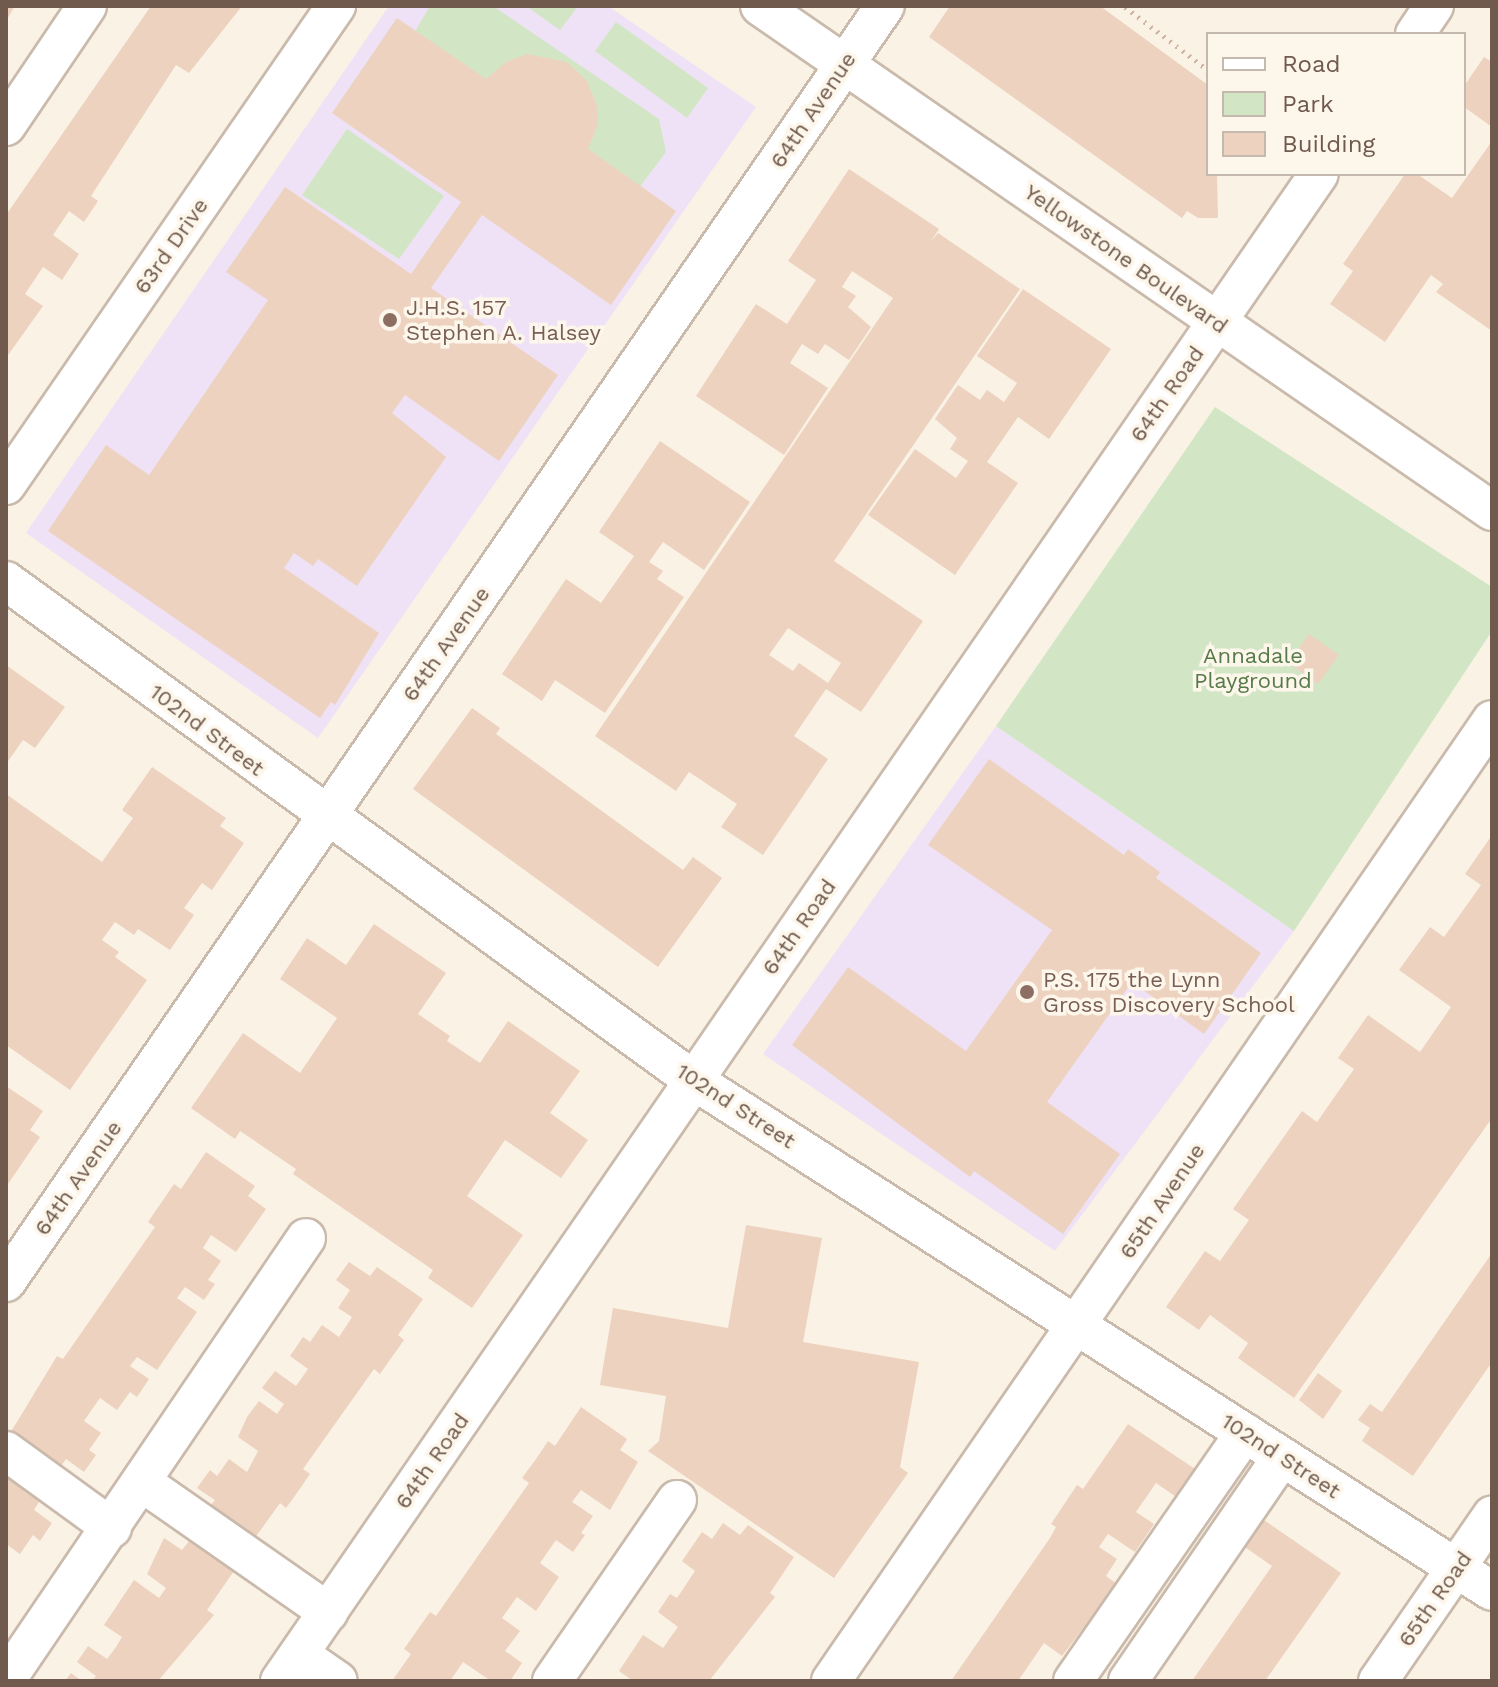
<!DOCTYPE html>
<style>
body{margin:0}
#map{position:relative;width:1498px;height:1687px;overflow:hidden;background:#faf2e5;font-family:"Work Sans",sans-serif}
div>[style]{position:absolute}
.education>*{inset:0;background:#efe2f6}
.green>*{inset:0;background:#d2e6c5}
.building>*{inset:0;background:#edd2bf}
.path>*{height:5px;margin-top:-2.5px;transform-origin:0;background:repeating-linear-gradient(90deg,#d1b5a3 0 2px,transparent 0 8px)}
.roads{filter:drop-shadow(2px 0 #cabaac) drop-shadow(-2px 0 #cabaac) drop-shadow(0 2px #cabaac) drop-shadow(0 -2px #cabaac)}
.minor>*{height:38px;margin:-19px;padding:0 19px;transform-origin:19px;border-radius:19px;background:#fff}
.dots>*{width:22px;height:22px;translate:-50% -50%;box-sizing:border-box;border:4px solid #fdf6eb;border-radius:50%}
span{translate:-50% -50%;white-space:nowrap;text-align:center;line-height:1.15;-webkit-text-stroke:7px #fdf6eb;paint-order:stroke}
.street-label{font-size:22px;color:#705a4d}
.education-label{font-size:22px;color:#785e54}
.left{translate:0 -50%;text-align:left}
.park-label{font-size:22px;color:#577a49}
.frame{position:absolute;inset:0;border:8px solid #705a4d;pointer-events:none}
.legend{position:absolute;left:1206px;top:32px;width:260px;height:144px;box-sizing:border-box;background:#fdf6eb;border:2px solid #c5b8ac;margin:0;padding:10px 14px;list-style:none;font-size:24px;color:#705a4d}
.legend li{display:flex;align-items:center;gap:16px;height:40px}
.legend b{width:40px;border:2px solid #c5b8ac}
</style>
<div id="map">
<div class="education">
<div style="clip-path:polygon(389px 6px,608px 6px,756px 107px,318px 738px,26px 533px)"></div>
<div style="clip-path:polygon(996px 726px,1294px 931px,1055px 1251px,763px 1054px)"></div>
</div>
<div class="green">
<div style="clip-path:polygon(430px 6px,493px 6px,659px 119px,666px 152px,629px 201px,411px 38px)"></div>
<div style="clip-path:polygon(526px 6px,578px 6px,560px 30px)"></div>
<div style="clip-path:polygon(616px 22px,708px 88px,687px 118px,595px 51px)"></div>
<div style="clip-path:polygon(347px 129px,444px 196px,399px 259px,302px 195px)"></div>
<div style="clip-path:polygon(1215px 407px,1492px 587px,1492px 631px,1294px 931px,996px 726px)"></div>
</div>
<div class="building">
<div style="clip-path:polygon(6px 6px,15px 6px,6px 21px)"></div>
<div style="clip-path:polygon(151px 6px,242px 6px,189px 73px,176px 65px,91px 196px,98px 201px,84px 222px,69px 211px,53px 235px,79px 254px,62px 280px,43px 267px,25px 294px,43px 306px,6px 358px,6px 215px)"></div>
<div style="clip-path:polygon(950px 6px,1100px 6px,1208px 85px,1208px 174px,1217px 174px,1218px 218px,1198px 218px,1187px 211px,1182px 218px,929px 37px)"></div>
<div style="clip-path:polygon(397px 18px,486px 79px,506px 62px,527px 54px,567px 62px,587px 81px,597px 106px,598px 124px,588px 149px,676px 211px,611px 305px,482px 215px,431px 288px,558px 375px,499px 461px,405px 395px,392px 413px,446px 457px,357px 586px,318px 559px,313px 566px,294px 553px,284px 568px,379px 633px,335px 705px,331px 702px,320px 718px,48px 531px,106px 445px,149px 475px,268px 300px,226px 272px,285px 187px,411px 274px,461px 202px,332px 113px)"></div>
<div style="clip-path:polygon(1484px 57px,1492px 62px,1492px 127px,1464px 107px,1464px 86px)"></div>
<div style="clip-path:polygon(1492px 141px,1492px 331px,1436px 292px,1443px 284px,1431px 275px,1385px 342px,1330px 304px,1353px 271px,1343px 264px,1405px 174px,1417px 174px,1452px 198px)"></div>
<div style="clip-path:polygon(evenodd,849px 169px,939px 229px,931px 241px,938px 233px,1020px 289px,834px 561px,923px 621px,861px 712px,826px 689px,794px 736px,828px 759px,763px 855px,721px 827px,737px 804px,689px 772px,676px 791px,595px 736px,893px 298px,852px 271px,842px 287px,856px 296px,848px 307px,871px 327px,849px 360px,825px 344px,818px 354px,802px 344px,790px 363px,828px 388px,784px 455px,696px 396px,756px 304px,787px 324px,816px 280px,788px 261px,849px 169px,788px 628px,841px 663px,828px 683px,799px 663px,793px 671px,769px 655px,788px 628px)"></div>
<div style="clip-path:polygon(1023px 289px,1111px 349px,1049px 439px,1018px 417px,987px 462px,1018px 483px,955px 575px,868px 515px,915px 449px,956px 478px,968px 461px,950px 449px,957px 438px,935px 419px,958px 385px,980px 400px,987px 390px,1004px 402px,1017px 383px,977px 356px)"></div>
<div style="clip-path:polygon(660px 441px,750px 502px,704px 570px,663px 542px,649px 562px,663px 571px,657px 579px,684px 597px,605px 713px,555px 680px,542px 701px,502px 674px,566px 579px,601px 603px,634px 556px,599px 532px)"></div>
<div style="clip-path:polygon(1309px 634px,1339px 655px,1318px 684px,1288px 663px)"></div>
<div style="clip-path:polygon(6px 665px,65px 707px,35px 748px,23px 740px,6px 764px)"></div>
<div style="clip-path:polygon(472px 708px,500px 728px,496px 734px,683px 870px,693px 857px,722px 878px,658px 967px,413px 789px)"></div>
<div style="clip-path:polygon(989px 759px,1124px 855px,1128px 849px,1160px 872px,1156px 878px,1261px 953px,1204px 1034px,1132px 982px,1047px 1102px,1120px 1154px,1063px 1234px,974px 1171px,970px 1177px,792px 1045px,848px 967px,966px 1051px,1052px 930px,928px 845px)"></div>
<div style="clip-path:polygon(152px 767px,226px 818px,220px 826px,244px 843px,212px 890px,202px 883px,184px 908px,194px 915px,170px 950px,138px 929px,134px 935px,115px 922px,102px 940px,119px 952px,115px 957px,147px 980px,70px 1090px,6px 1045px,6px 794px,102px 862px,133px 818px,122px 810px)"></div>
<div style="clip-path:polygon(1492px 835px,1492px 1118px,1294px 1398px,1238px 1358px,1248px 1343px,1210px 1315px,1199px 1330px,1166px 1307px,1205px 1251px,1220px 1261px,1249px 1220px,1233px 1209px,1302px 1111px,1317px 1122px,1354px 1069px,1338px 1058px,1368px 1015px,1420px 1052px,1451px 1007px,1399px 970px,1430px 927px,1444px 937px,1481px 885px,1465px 874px)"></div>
<div style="clip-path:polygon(374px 924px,446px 973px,418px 1014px,450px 1036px,447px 1041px,480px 1063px,508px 1021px,580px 1071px,550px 1113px,588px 1140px,561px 1178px,505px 1140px,467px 1196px,523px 1235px,472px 1308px,428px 1278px,433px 1270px,293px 1174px,296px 1169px,240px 1131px,235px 1139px,191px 1108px,243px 1033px,300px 1073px,337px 1018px,280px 979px,307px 938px,346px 965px)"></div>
<div style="clip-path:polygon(6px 1086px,43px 1111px,30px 1130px,40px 1137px,6px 1187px)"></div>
<div style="clip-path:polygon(206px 1152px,255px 1186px,248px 1196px,266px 1209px,236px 1252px,211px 1235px,203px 1248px,221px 1261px,208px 1280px,215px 1284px,204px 1300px,185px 1287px,177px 1298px,197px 1312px,157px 1370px,137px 1357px,130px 1366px,149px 1379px,137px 1397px,130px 1392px,117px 1410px,100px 1398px,84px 1421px,101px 1433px,89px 1450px,96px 1455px,84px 1472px,66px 1459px,59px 1469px,9px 1435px,57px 1356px,63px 1359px,155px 1227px,148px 1222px,174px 1184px,181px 1189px)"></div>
<div style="clip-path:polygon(746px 1225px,822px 1238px,803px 1342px,919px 1362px,900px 1467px,908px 1473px,834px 1578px,648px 1451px,659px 1441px,666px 1396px,600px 1385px,613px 1308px,728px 1328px)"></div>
<div style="clip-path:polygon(1492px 1253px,1492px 1362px,1413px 1476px,1362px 1441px,1370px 1428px,1358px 1420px,1370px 1404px,1382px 1412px)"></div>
<div style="clip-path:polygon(349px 1262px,370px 1276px,377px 1267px,423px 1299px,398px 1335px,404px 1340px,380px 1374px,374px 1369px,303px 1469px,310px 1474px,297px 1493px,286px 1508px,280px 1503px,252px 1542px,207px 1510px,215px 1500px,197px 1488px,210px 1470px,217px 1476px,229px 1459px,247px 1472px,258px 1451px,238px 1437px,247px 1417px,259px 1401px,277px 1414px,284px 1404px,262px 1388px,275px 1371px,296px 1386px,308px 1369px,290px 1356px,303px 1337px,310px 1342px,322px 1325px,339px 1337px,352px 1317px,338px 1308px,350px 1290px,336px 1280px)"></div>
<div style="clip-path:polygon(1318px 1373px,1342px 1391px,1323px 1419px,1299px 1400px)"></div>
<div style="clip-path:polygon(581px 1407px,627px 1439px,620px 1450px,638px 1462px,610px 1510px,581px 1490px,572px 1502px,593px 1516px,581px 1533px,585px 1535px,573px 1552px,556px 1540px,540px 1563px,559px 1577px,536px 1611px,517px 1597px,502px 1618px,520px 1631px,505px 1651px,522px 1663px,510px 1681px,491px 1681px,463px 1662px,450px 1681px,392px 1681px,411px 1654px,404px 1649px,430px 1612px,436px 1616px,529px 1483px,522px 1478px,536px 1459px,548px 1441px,555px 1446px)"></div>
<div style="clip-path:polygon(1128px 1424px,1204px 1475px,1185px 1503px,1156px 1483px,1136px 1512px,1154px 1524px,1135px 1552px,1108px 1534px,1099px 1547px,1117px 1559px,1106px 1576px,1117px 1584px,1062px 1656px,1044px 1643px,1018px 1681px,951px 1681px,1050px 1538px,1056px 1527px,1051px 1524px,1077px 1485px,1083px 1489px)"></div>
<div style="clip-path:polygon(6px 1476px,40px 1500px,34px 1510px,52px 1523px,40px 1541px,33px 1535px,20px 1554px,6px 1544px)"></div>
<div style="clip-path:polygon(1258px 1516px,1341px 1573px,1265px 1681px,1192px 1681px,1272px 1566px,1239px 1543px)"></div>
<div style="clip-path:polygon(723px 1523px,740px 1535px,748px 1525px,794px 1557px,770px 1593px,775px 1597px,709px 1681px,633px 1681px,619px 1671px,643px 1635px,663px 1648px,670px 1638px,678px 1627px,658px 1612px,670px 1594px,677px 1598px,695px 1571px,682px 1561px,702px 1532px,712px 1539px)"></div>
<div style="clip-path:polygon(164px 1538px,182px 1550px,190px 1540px,234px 1571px,207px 1610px,214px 1615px,158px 1681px,92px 1681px,96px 1676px,77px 1662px,88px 1646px,107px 1659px,116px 1647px,122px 1637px,104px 1625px,134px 1580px,159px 1598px,166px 1588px,147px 1574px)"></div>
<div style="clip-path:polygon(71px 1673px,82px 1681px,65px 1681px)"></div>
</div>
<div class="path">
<div style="left:1125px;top:7px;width:104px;rotate:37.2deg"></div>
</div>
<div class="roads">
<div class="minor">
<div style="left:760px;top:6px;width:889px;rotate:34.6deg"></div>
<div style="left:1415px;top:34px;width:34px;rotate:-56deg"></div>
<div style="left:6px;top:126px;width:145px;rotate:-56deg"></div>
<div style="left:6px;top:485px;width:582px;rotate:-55.44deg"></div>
<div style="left:6px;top:581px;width:849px;rotate:35.99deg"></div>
<div style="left:693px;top:1080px;width:948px;rotate:32.6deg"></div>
<div style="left:6px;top:1282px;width:1549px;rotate:-55.44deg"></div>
<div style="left:6px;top:1451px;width:131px;rotate:36deg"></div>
<div style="left:143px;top:1483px;width:226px;rotate:34.9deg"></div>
<div style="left:299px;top:1654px;width:47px;rotate:34.7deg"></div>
<div style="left:6px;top:1680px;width:534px;rotate:-55.83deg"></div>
<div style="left:280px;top:1681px;width:1830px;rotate:-55.42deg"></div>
<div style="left:552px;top:1681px;width:220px;rotate:-55.4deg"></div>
<div style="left:831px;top:1681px;width:1166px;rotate:-55.48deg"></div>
<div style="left:1073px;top:1681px;width:302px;rotate:-55.3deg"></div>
<div style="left:1128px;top:1681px;width:272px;rotate:-55.5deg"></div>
<div style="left:1378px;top:1681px;width:201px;rotate:-55.4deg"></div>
</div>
</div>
<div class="dots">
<div style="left:390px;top:320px;background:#8d6e63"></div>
<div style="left:1027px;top:992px;background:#8d6e63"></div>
</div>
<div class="street-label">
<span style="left:813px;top:110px;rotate:-56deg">64th Avenue</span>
<span style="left:171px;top:246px;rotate:-55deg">63rd Drive</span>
<span style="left:1126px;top:259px;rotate:35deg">Yellowstone Boulevard</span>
<span style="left:1167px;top:394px;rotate:-55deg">64th Road</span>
<span style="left:446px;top:644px;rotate:-55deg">64th Avenue</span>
<span style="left:207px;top:730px;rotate:37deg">102nd Street</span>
<span style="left:799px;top:927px;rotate:-55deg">64th Road</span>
<span style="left:736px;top:1106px;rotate:33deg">102nd Street</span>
<span style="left:78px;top:1178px;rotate:-55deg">64th Avenue</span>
<span style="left:1162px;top:1201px;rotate:-56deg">65th Avenue</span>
<span style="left:1281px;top:1456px;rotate:33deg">102nd Street</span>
<span style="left:432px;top:1461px;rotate:-55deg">64th Road</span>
<span style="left:1435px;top:1599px;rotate:-55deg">65th Road</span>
</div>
<div class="education-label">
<span class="left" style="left:406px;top:320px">J.H.S. 157<br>Stephen A. Halsey</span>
<span class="left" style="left:1043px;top:992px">P.S. 175 the Lynn<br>Gross Discovery School</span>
</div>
<div class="park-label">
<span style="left:1253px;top:668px">Annadale<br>Playground</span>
</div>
<div class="frame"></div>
<ul class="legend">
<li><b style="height:10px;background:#fff"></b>Road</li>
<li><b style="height:22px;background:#d2e6c5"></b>Park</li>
<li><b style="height:22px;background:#edd2bf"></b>Building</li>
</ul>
</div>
